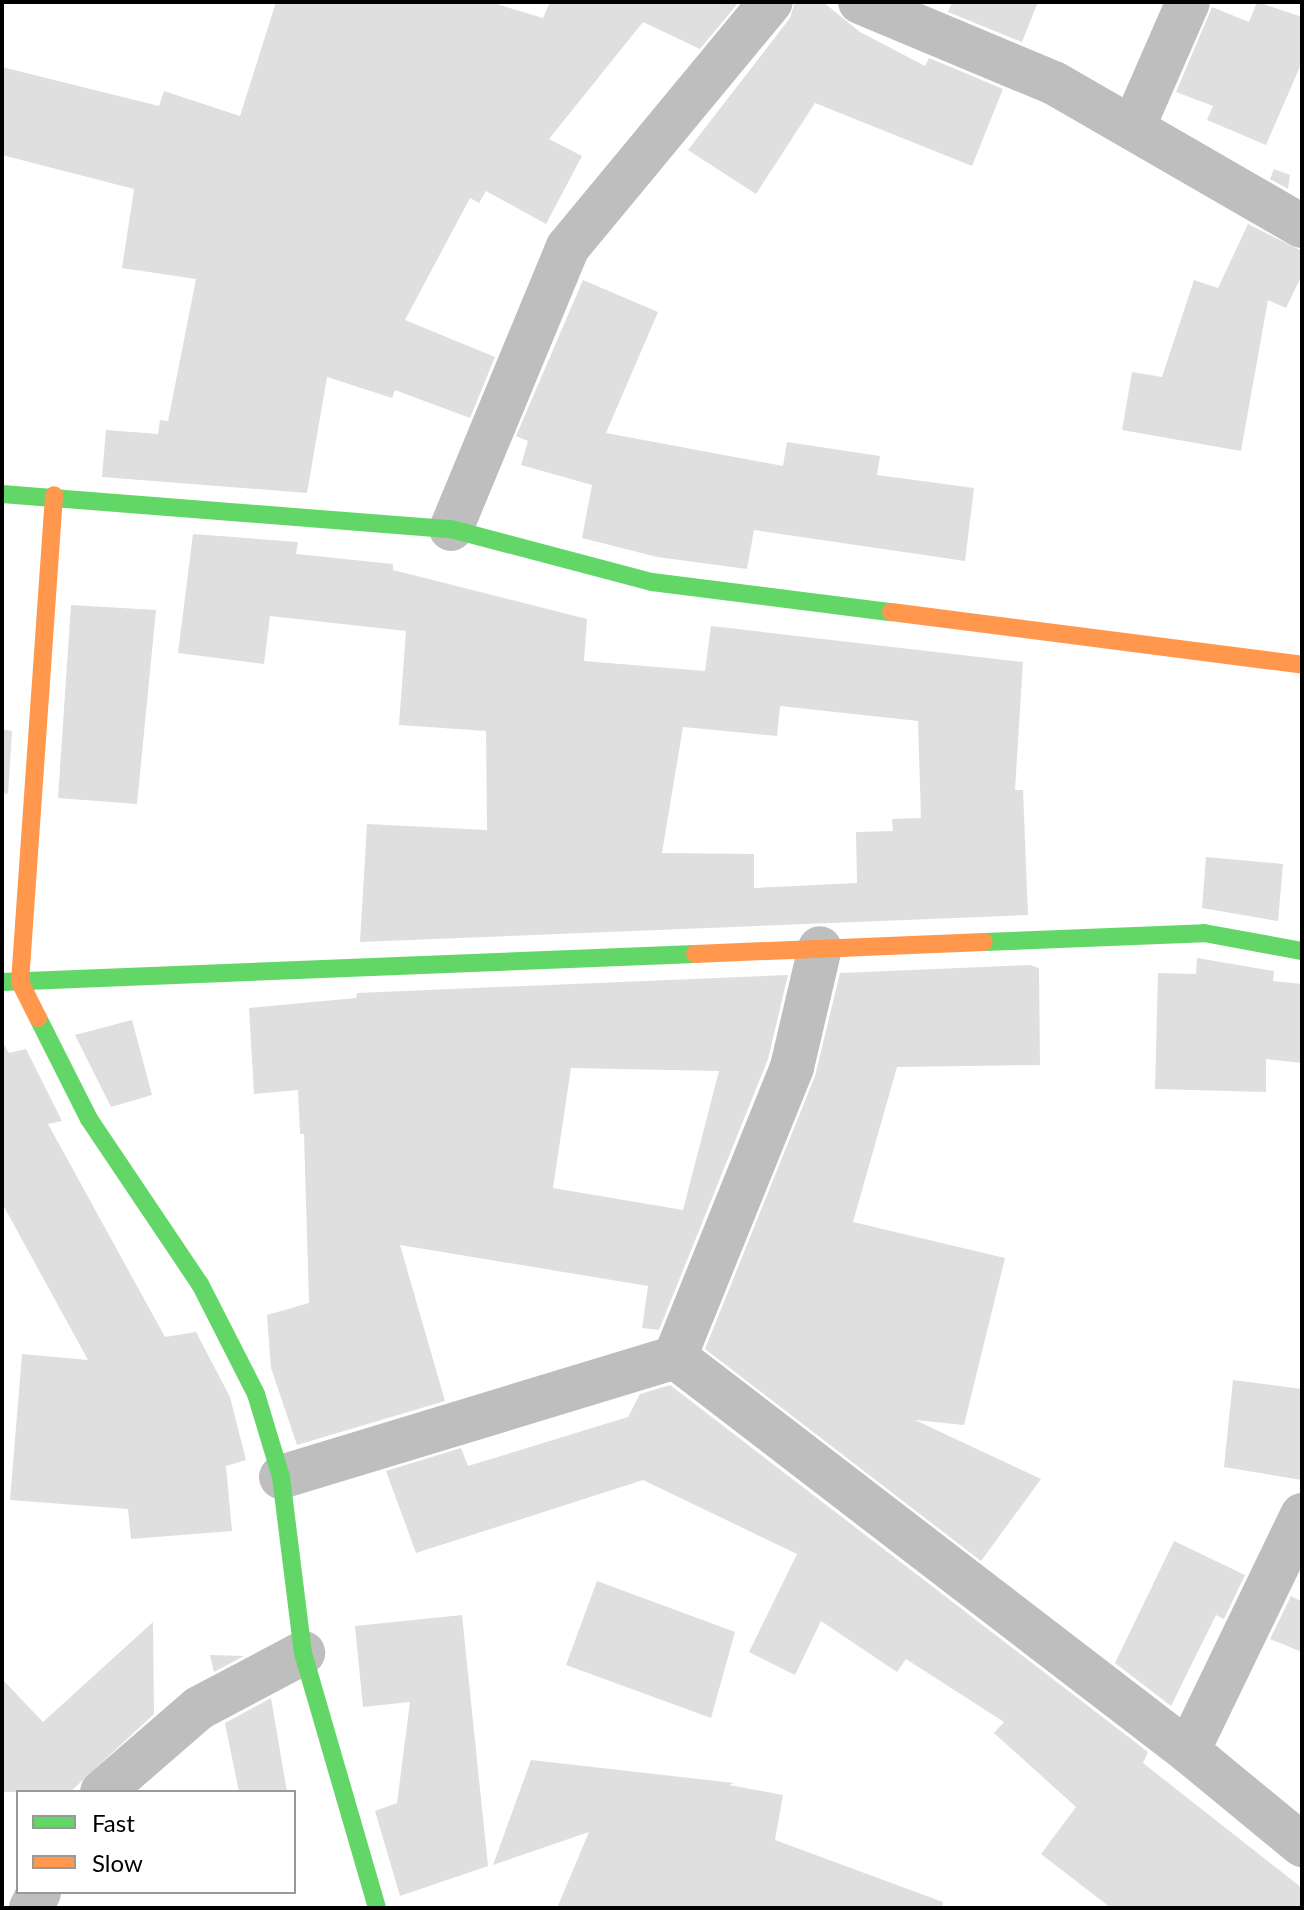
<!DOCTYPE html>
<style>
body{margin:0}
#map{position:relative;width:1304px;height:1910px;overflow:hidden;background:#fff;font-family:Lato,sans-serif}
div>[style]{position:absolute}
.building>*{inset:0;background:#dfdfdf}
.street>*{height:44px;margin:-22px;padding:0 22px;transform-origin:22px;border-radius:22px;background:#bebebe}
.fast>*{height:18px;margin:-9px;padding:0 9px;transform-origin:9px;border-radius:9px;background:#63d668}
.slow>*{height:18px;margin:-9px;padding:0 9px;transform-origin:9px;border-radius:9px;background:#ff974d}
span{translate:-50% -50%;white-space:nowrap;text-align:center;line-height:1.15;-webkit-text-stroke:6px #fff;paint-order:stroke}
.frame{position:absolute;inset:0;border:4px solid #000;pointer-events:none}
.legend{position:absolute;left:16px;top:1790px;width:280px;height:104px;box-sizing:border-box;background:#fff;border:2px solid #999;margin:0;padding:10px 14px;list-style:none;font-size:24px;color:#000}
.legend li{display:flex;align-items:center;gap:16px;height:40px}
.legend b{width:40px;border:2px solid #999}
</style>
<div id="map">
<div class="building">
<div style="clip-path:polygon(276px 2px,490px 2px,543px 18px,550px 2px,739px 2px,700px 49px,643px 22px,549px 139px,582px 156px,546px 224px,486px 191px,479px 203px,470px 198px,405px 320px,495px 357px,470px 418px,395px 390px,392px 398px,327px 377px,307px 493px,102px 477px,106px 430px,158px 434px,160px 420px,168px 421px,196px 279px,122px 268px,134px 189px,2px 155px,2px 67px,159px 106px,164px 91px,240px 116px)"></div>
<div style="clip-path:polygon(795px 2px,823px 2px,860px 32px,925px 66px,929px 58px,1003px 89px,972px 166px,815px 103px,756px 194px,688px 150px,790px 18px)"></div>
<div style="clip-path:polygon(952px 2px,1038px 2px,1022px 42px,948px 12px)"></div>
<div style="clip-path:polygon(1257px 2px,1302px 17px,1302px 62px,1266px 145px,1207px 120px,1213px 106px,1176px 92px,1212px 7px,1249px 22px)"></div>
<div style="clip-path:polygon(1274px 169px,1290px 175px,1288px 189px,1270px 179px)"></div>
<div style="clip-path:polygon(1248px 224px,1302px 251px,1302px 275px,1286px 308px,1268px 300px,1241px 451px,1122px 430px,1132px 372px,1162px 377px,1194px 280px,1218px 288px)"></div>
<div style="clip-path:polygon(583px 280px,658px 312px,606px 433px,783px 466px,787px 442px,880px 456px,877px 475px,974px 488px,965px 561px,754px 530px,747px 569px,657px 557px,582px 538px,592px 485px,521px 465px,528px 441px,516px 436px)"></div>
<div style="clip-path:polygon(evenodd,193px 534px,298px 542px,296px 554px,393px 564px,393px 570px,587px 619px,584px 661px,705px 671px,711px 626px,1023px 662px,1015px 790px,1023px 790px,1028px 915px,360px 942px,367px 824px,487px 830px,486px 731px,399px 725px,406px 631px,270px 616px,264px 664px,178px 653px,193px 534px,780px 706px,918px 721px,921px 818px,892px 819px,893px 831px,856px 832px,857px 883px,754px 888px,754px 854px,662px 853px,683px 727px,777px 736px,780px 706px)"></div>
<div style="clip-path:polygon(71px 605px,156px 610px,137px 804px,58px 798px)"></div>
<div style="clip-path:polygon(2px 729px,12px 731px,8px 794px,2px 793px)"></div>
<div style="clip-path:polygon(1206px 857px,1283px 864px,1278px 921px,1202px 908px)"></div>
<div style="clip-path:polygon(1197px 958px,1274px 971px,1273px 981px,1302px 984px,1302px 1063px,1266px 1059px,1266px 1092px,1155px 1089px,1158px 973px,1196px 974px)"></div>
<div style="clip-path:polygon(1030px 965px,1039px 968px,1040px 1065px,897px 1067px,853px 1222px,1005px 1258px,964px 1425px,915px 1420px,1041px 1479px,981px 1561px,705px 1349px,815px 1076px,840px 973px)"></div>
<div style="clip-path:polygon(evenodd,788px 975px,768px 1059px,659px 1330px,642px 1328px,648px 1286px,400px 1245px,445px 1401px,297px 1445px,271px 1368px,267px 1315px,309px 1303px,304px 1134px,300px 1134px,298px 1090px,254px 1094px,249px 1008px,356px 998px,357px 993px,788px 975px,571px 1068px,719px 1071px,683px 1210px,553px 1188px,571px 1068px)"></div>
<div style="clip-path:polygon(132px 1020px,152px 1095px,111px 1107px,75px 1035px)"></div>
<div style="clip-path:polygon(2px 1041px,9px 1053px,26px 1049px,62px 1121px,48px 1124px,165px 1337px,196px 1332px,230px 1397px,246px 1460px,226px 1466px,232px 1531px,131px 1539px,128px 1509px,10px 1500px,22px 1354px,88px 1360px,2px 1203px)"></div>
<div style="clip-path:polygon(1233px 1380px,1302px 1389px,1302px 1480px,1224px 1467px)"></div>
<div style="clip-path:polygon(670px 1385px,1148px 1752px,1143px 1763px,1302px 1888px,1302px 1908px,1111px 1908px,1041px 1854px,1076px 1807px,994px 1733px,1004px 1722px,906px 1659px,897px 1672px,821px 1621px,795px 1675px,749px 1652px,797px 1554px,643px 1480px,416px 1553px,386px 1471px,461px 1448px,468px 1466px,628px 1417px,640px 1394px)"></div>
<div style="clip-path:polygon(1174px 1541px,1245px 1575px,1224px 1619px,1216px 1615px,1171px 1706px,1115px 1663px)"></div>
<div style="clip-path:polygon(597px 1581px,735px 1632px,711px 1718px,566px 1665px)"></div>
<div style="clip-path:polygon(1291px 1596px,1302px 1602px,1302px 1652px,1270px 1639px)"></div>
<div style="clip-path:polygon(462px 1615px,488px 1866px,400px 1896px,375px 1811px,397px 1803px,410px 1702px,363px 1707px,355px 1626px)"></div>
<div style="clip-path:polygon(153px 1622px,154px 1714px,70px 1792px,2px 1792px,2px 1679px,43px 1722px)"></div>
<div style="clip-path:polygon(210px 1655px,244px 1656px,214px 1672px)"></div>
<div style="clip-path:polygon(271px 1698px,287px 1792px,239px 1792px,225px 1723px)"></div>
<div style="clip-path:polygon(531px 1760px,734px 1783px,729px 1785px,783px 1795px,775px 1840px,943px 1902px,942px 1908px,557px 1908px,589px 1832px,493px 1865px)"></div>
</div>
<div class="street">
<div style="left:860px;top:2px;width:210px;rotate:22.7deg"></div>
<div style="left:1054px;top:83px;width:286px;rotate:30deg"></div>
<div style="left:1133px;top:128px;width:137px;rotate:-66.4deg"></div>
<div style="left:451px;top:529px;width:305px;rotate:-67.5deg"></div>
<div style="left:568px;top:247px;width:318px;rotate:-50.4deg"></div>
<div style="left:675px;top:1357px;width:647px;rotate:37.53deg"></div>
<div style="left:1188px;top:1751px;width:148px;rotate:39.5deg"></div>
<div style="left:675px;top:1357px;width:313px;rotate:-68deg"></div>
<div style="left:792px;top:1067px;width:122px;rotate:-76.8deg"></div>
<div style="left:281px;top:1477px;width:412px;rotate:-16.9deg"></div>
<div style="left:1188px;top:1751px;width:262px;rotate:-64.2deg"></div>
<div style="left:102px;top:1792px;width:128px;rotate:-40.9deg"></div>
<div style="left:199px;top:1708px;width:118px;rotate:-27.9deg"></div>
<div style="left:31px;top:1908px;width:18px;rotate:-63deg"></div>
</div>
<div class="fast">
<div style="left:2px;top:494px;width:450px;rotate:4.5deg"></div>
<div style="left:451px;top:529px;width:208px;rotate:14.8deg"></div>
<div style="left:652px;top:582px;width:241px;rotate:7.2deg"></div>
<div style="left:984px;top:942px;width:220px;rotate:-2.3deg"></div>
<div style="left:1204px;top:933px;width:100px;rotate:10.4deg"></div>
<div style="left:2px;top:982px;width:694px;rotate:-2.31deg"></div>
<div style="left:38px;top:1018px;width:113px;rotate:63.2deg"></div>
<div style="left:89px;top:1119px;width:199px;rotate:56.1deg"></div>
<div style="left:200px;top:1284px;width:123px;rotate:63deg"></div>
<div style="left:256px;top:1394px;width:87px;rotate:73.2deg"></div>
<div style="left:281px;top:1477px;width:177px;rotate:82.9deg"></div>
<div style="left:303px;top:1653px;width:266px;rotate:73.8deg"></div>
</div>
<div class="slow">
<div style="left:891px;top:612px;width:414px;rotate:7.3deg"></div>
<div style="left:695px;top:954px;width:289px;rotate:-2.4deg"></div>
<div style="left:38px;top:1018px;width:40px;rotate:-116.6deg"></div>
<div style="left:20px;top:982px;width:488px;rotate:-86deg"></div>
</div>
<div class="frame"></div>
<ul class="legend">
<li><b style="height:10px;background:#63d668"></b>Fast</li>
<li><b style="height:10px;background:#ff974d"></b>Slow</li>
</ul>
</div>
